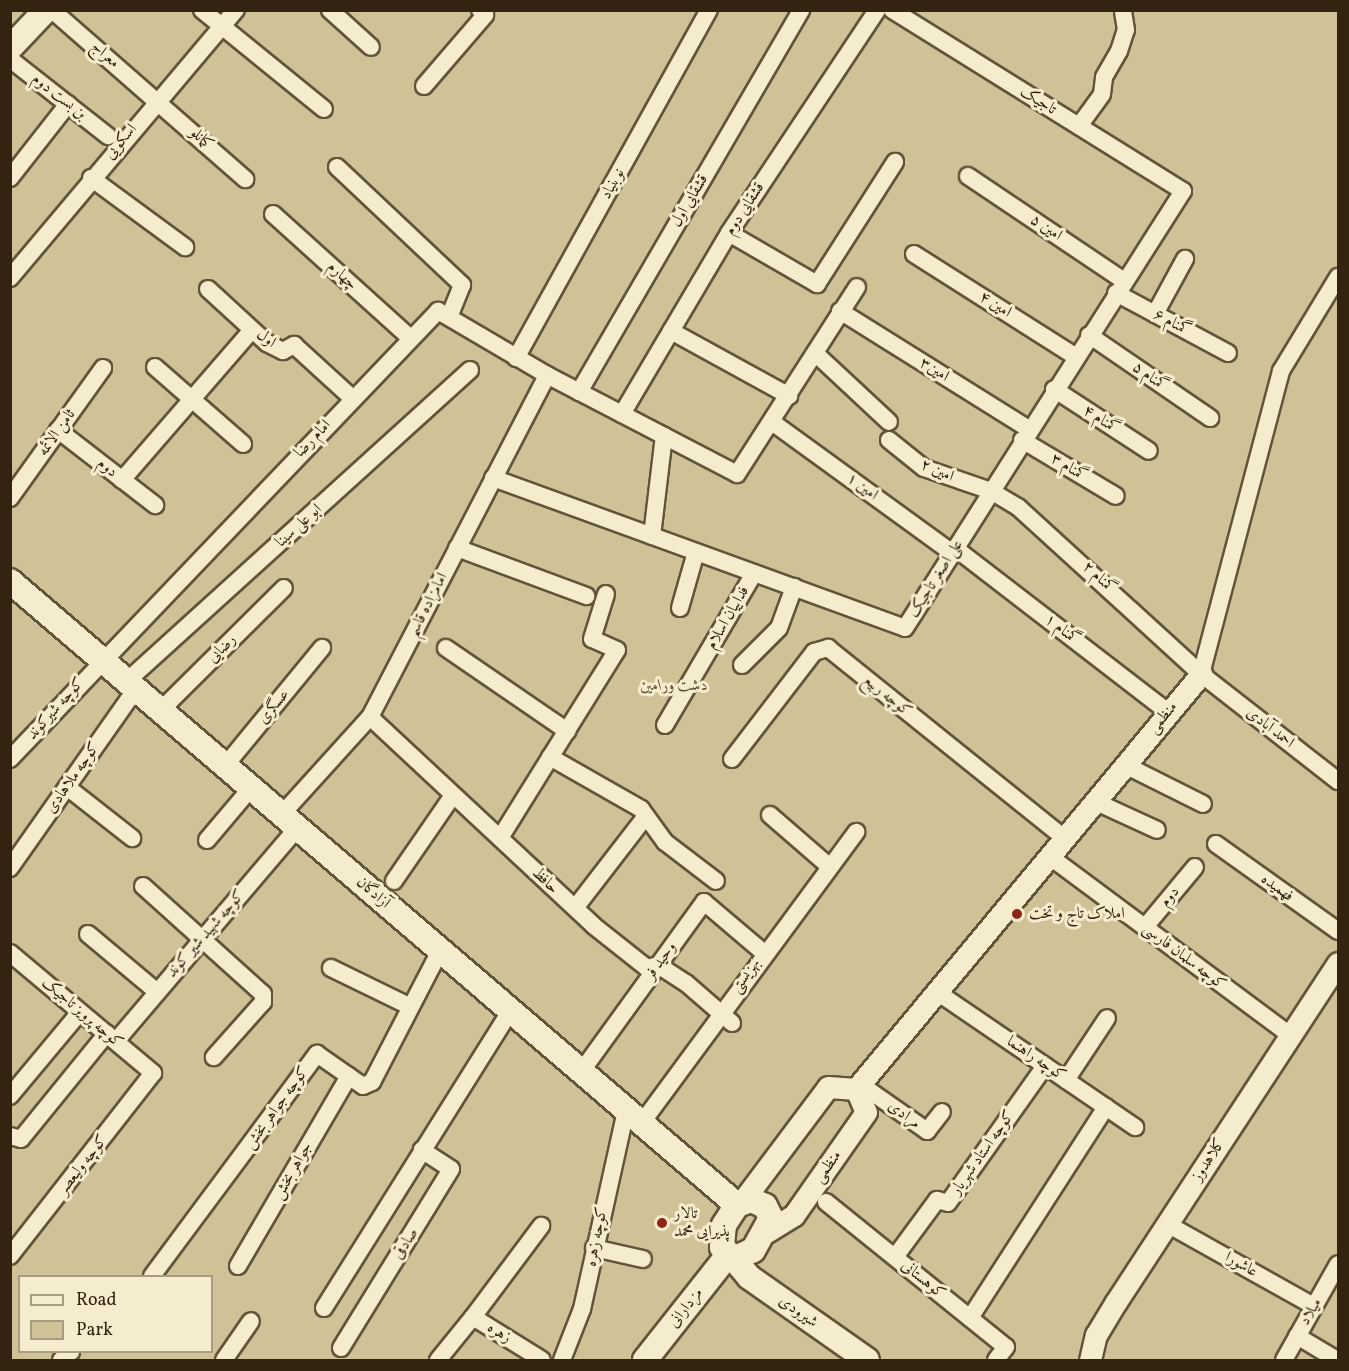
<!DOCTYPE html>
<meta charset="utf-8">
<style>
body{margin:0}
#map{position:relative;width:1349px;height:1371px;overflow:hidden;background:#f0e2b2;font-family:Vollkorn,Amiri,serif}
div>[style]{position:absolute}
.green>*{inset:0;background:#d0c297}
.roads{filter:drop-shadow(2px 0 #625439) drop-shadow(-2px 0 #625439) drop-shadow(0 2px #625439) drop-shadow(0 -2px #625439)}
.minor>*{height:16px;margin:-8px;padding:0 8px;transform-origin:8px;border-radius:8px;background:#f5eccd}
.tertiary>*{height:21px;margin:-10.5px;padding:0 10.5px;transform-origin:10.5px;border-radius:10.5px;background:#f5eccd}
.secondary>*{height:24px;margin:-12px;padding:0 12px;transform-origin:12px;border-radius:12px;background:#f5eccd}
.dots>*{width:16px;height:16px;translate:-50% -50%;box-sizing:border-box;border:3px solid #f5eccd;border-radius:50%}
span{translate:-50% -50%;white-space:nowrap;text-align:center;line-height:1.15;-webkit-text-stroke:6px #f5eccd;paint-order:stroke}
.street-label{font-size:16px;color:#332411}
.park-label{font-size:16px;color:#5a4c32;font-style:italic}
.poi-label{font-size:16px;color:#332411}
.left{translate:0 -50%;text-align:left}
.frame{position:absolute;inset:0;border:12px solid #332411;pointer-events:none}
.legend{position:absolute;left:18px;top:1275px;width:195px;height:78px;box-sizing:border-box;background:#f5eccd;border:2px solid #a79c82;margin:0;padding:8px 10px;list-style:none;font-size:18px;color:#332411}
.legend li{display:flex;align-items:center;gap:12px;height:30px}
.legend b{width:30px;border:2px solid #a79c82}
</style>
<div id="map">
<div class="green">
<div style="clip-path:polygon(evenodd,10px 11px,1338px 11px,1338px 1360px,11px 1360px,10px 11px,20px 1276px,212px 1276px,212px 1352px,20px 1352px,20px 1276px)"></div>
</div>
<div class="roads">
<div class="minor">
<div style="left:52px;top:10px;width:257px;rotate:41.2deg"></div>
<div style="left:202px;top:10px;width:157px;rotate:39.1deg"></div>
<div style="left:330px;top:10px;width:55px;rotate:42.1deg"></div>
<div style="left:10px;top:59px;width:125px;rotate:38.2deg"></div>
<div style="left:424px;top:86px;width:94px;rotate:-49.3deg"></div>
<div style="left:485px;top:15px;width:7px;rotate:-135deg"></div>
<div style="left:1079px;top:126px;width:39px;rotate:-54deg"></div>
<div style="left:1102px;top:94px;width:17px;rotate:-83deg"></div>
<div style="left:1104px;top:77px;width:30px;rotate:-60deg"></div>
<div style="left:1119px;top:51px;width:22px;rotate:-72deg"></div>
<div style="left:1126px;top:30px;width:20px;rotate:-99deg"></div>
<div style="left:337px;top:167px;width:172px;rotate:43.3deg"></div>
<div style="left:462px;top:285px;width:31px;rotate:112deg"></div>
<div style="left:968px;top:176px;width:188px;rotate:33.9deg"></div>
<div style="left:10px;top:178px;width:94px;rotate:-51.9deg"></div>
<div style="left:91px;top:178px;width:117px;rotate:36.3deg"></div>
<div style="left:273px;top:214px;width:185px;rotate:42.1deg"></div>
<div style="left:729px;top:233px;width:102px;rotate:30.1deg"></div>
<div style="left:817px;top:284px;width:145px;rotate:-57.4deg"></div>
<div style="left:914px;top:254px;width:192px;rotate:32.4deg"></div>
<div style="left:10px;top:278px;width:351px;rotate:-49.9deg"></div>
<div style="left:208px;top:289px;width:80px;rotate:42.5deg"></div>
<div style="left:267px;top:343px;width:18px;rotate:27deg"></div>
<div style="left:283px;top:351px;width:13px;rotate:-29deg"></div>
<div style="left:294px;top:345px;width:79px;rotate:42.4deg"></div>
<div style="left:1116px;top:293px;width:127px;rotate:28.2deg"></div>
<div style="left:840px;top:311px;width:223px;rotate:32deg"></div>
<div style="left:1155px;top:314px;width:63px;rotate:-61.4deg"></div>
<div style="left:671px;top:331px;width:135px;rotate:28.8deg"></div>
<div style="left:1089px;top:335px;width:147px;rotate:34.4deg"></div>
<div style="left:815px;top:353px;width:101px;rotate:43deg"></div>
<div style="left:516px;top:358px;width:398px;rotate:-61deg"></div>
<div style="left:155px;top:367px;width:117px;rotate:41.2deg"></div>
<div style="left:1054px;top:389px;width:113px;rotate:33.1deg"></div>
<div style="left:579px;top:392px;width:442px;rotate:-59.8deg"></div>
<div style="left:622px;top:414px;width:210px;rotate:-59.4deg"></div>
<div style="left:729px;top:233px;width:268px;rotate:-56.4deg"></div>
<div style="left:772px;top:422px;width:223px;rotate:36deg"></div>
<div style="left:58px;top:430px;width:123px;rotate:37.7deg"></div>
<div style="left:889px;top:440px;width:45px;rotate:38.7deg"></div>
<div style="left:924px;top:468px;width:71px;rotate:18.9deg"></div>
<div style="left:991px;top:491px;width:31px;rotate:31deg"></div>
<div style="left:1018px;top:507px;width:248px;rotate:42.4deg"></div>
<div style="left:1201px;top:674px;width:174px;rotate:38deg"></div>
<div style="left:1022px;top:440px;width:109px;rotate:30.8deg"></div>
<div style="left:493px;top:478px;width:438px;rotate:20deg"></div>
<div style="left:905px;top:628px;width:518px;rotate:-57.54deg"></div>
<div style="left:1183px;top:191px;width:343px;rotate:-148.1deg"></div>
<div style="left:122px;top:480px;width:198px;rotate:-49.1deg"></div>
<div style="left:10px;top:498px;width:160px;rotate:-54.4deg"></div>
<div style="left:652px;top:536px;width:101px;rotate:-83.2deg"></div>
<div style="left:457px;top:548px;width:138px;rotate:20.4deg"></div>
<div style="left:955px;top:548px;width:269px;rotate:37.6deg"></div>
<div style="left:680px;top:608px;width:58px;rotate:-74.1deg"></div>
<div style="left:446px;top:648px;width:147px;rotate:34.4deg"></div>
<div style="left:742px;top:665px;width:52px;rotate:-45deg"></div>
<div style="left:779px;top:628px;width:44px;rotate:-69.9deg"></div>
<div style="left:1201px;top:674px;width:313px;rotate:-75.2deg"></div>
<div style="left:1281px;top:371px;width:110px;rotate:-58.8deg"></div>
<div style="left:127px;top:681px;width:463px;rotate:-42.2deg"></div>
<div style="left:161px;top:710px;width:173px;rotate:-44.8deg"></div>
<div style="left:370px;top:717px;width:306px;rotate:43deg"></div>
<div style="left:594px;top:926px;width:68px;rotate:38.4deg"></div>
<div style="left:647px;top:968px;width:11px;rotate:-15deg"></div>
<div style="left:658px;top:965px;width:33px;rotate:33deg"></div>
<div style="left:686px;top:983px;width:61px;rotate:41deg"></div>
<div style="left:665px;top:725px;width:176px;rotate:-59.6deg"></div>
<div style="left:550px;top:757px;width:105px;rotate:29.7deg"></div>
<div style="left:641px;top:809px;width:41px;rotate:54deg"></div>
<div style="left:665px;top:842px;width:64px;rotate:37.4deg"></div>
<div style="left:10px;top:759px;width:620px;rotate:-46.31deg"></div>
<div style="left:438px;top:311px;width:126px;rotate:30.4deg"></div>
<div style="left:547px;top:375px;width:214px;rotate:27.5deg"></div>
<div style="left:737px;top:474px;width:222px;rotate:-57.3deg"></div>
<div style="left:732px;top:759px;width:135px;rotate:-52.5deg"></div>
<div style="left:814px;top:652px;width:15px;rotate:-16deg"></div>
<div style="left:828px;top:648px;width:303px;rotate:38.8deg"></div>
<div style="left:1125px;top:765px;width:87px;rotate:26.6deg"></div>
<div style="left:225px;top:766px;width:153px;rotate:-50.6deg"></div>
<div style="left:67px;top:787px;width:83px;rotate:38.1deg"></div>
<div style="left:1094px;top:801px;width:69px;rotate:24.7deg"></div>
<div style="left:282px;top:814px;width:131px;rotate:-47.8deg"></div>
<div style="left:370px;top:717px;width:385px;rotate:-62.6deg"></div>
<div style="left:770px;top:815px;width:79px;rotate:40.9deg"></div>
<div style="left:500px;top:838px;width:221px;rotate:-58.1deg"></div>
<div style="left:617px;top:650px;width:27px;rotate:-156deg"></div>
<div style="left:592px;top:639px;width:47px;rotate:-72.7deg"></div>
<div style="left:207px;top:840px;width:68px;rotate:-49.8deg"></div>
<div style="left:1216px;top:844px;width:150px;rotate:35.5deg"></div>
<div style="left:1049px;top:856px;width:302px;rotate:36.6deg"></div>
<div style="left:10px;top:868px;width:219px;rotate:-54.9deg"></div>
<div style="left:394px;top:881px;width:104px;rotate:-55.5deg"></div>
<div style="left:143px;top:886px;width:161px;rotate:42deg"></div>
<div style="left:263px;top:994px;width:8px;rotate:90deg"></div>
<div style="left:263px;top:1002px;width:74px;rotate:131.7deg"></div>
<div style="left:575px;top:908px;width:116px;rotate:-52.3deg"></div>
<div style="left:1145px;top:927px;width:78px;rotate:-50.2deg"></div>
<div style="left:88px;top:934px;width:89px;rotate:40deg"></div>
<div style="left:10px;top:953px;width:187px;rotate:40deg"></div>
<div style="left:153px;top:1073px;width:232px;rotate:128deg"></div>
<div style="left:331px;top:968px;width:87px;rotate:26deg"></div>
<div style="left:937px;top:992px;width:240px;rotate:34.3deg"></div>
<div style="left:116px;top:1041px;width:280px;rotate:-49.6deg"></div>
<div style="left:581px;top:1072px;width:210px;rotate:-54.1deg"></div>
<div style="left:704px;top:902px;width:77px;rotate:40.3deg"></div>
<div style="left:1066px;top:1080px;width:74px;rotate:-56.5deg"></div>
<div style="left:860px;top:1084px;width:82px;rotate:35deg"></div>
<div style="left:927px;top:1131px;width:24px;rotate:-52deg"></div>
<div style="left:10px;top:1096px;width:109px;rotate:-50.2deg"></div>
<div style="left:641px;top:1124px;width:363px;rotate:-53.6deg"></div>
<div style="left:10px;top:1136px;width:11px;rotate:15deg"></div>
<div style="left:21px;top:1139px;width:136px;rotate:-50.9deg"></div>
<div style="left:826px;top:1202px;width:231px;rotate:38.9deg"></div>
<div style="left:1006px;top:1347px;width:16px;rotate:128deg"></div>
<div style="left:1167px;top:1224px;width:168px;rotate:29.2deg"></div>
<div style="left:594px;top:1248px;width:50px;rotate:12.7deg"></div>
<div style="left:895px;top:1257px;width:71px;rotate:-53.6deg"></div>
<div style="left:937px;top:1200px;width:11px;rotate:15deg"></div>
<div style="left:948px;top:1203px;width:168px;rotate:-54.7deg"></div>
<div style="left:238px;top:1266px;width:220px;rotate:-59.7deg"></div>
<div style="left:152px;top:1276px;width:277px;rotate:-53.4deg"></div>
<div style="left:317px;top:1054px;width:56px;rotate:34.8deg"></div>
<div style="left:363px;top:1086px;width:10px;rotate:-24deg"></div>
<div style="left:372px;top:1082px;width:148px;rotate:-62.6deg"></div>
<div style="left:324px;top:1308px;width:350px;rotate:-57.9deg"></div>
<div style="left:473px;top:1317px;width:114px;rotate:-53.2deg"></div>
<div style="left:970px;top:1318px;width:251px;rotate:-57.2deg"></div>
<div style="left:1297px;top:1336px;width:47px;rotate:31deg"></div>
<div style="left:341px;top:1348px;width:210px;rotate:-58.4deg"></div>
<div style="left:451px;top:1169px;width:35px;rotate:-147deg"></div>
<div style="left:61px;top:1360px;width:13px;rotate:-39deg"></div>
<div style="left:224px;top:1360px;width:47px;rotate:-55.3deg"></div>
<div style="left:438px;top:1360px;width:55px;rotate:-50.9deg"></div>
<div style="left:473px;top:1317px;width:81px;rotate:31.9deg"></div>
<div style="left:562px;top:1360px;width:55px;rotate:-68.6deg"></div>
<div style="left:582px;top:1309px;width:203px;rotate:-77.5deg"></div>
<div style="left:1284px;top:1360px;width:110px;rotate:-60.6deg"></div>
</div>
<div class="tertiary">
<div style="left:856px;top:1089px;width:540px;rotate:-50.26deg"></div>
<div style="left:741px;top:1203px;width:145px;rotate:-53.1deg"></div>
<div style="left:828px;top:1087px;width:28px;rotate:4deg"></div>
<div style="left:856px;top:1089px;width:25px;rotate:67deg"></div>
<div style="left:866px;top:1112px;width:126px;rotate:125deg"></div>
<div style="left:794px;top:1215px;width:32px;rotate:148deg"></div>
<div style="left:1090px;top:1360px;width:26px;rotate:-77deg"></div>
<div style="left:1096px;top:1335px;width:39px;rotate:-59deg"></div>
<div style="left:1116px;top:1302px;width:405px;rotate:-56.8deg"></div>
</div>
<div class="secondary">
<div style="left:10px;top:48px;width:52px;rotate:-46.5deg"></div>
<div style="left:10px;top:581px;width:958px;rotate:40.64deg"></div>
<div style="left:751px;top:1200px;width:15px;rotate:23deg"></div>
<div style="left:765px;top:1206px;width:13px;rotate:63deg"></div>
<div style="left:771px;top:1218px;width:37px;rotate:119deg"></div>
<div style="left:753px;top:1250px;width:21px;rotate:155deg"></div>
<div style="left:734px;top:1259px;width:17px;rotate:-135deg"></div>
<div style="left:722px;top:1247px;width:22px;rotate:-85deg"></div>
<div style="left:724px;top:1225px;width:24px;rotate:-57deg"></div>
<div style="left:737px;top:1205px;width:15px;rotate:-20deg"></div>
<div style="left:734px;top:1259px;width:23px;rotate:50deg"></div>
<div style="left:749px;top:1277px;width:144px;rotate:35.1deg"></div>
<div style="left:645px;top:1360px;width:132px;rotate:-51.7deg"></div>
</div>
</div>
<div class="dots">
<div style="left:1017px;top:914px;background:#8f2418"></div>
<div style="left:662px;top:1223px;background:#8f2418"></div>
</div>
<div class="street-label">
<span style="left:105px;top:55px;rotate:41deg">معراج</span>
<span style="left:59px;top:97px;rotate:38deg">بن بست دوم</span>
<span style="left:1038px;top:101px;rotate:32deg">تاجیک</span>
<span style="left:201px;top:139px;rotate:42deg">کمانلو</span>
<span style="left:121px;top:142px;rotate:-50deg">اسکویی</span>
<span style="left:613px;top:184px;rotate:-61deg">نوبنیاد</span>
<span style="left:690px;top:201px;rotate:-60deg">قشقایی اول</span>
<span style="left:745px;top:209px;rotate:-57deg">قشقایی دوم</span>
<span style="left:1046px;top:228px;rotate:34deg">امین ۵</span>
<span style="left:342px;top:276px;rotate:42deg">چهارم</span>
<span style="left:995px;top:305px;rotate:32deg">امین ۴</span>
<span style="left:1172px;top:323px;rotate:28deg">گمنام ۶</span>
<span style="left:266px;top:339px;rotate:36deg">اول</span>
<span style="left:934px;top:370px;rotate:32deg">امین۳</span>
<span style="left:1150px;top:377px;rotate:35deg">گمنام ۵</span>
<span style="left:1101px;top:420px;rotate:33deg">گمنام ۴</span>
<span style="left:57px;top:433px;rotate:-55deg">ثامن الائمه</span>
<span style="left:313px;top:439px;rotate:-46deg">امام رضا</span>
<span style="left:107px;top:468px;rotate:38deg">دوم</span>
<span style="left:1069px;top:468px;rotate:31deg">گمنام ۳</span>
<span style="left:937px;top:471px;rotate:24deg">امین ۲</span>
<span style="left:862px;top:487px;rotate:36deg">امین ۱</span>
<span style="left:299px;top:526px;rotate:-42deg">ابو علی سینا</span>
<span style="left:1099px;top:578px;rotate:43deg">گمنام ۲</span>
<span style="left:936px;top:579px;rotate:-58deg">علی اصغر تاجیک</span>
<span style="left:428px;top:605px;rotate:-63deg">امامزاده قاسم</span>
<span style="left:728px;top:618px;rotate:-60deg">فداییان اسلام</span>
<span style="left:1062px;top:630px;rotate:38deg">گمنام ۱</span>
<span style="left:222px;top:649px;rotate:-45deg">رضایی</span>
<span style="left:887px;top:696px;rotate:39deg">کوچه ربیع</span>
<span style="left:274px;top:707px;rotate:-50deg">عسگری</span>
<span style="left:56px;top:709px;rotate:-48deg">کوچه شیرکوند</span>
<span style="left:1163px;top:718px;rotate:-50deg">منظمی</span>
<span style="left:1270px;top:728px;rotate:38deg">احمد آبادی</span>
<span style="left:73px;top:778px;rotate:-55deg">کوچه ملاهادی</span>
<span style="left:545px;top:881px;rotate:43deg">حافظ</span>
<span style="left:1277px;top:888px;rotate:35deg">فهمیده</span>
<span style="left:373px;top:893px;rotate:41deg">آزادگان</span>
<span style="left:1170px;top:897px;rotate:-50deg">دوم</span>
<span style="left:206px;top:934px;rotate:-49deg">کوچه شهید شیر کوند</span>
<span style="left:1184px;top:957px;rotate:37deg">کوچه سلمان فارسی</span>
<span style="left:661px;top:961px;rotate:-54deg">وحید فر</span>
<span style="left:746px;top:976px;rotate:-55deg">بهزیستی</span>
<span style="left:82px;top:1013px;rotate:40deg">کوچه پرویز تاجیک</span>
<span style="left:1036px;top:1059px;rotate:34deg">کوچه راهنما</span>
<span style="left:277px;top:1108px;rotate:-54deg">کوچه جواهر بخش</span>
<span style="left:904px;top:1115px;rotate:36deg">مرادی</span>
<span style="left:983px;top:1153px;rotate:-55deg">کوچه استاد شهریار</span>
<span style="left:1209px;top:1160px;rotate:-57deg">کلاهدوز</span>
<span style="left:83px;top:1165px;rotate:-52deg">کوچه ولیعصر</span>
<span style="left:828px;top:1167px;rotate:-55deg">منظمی</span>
<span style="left:293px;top:1171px;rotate:-60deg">جواهر بخش</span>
<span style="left:597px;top:1237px;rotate:-79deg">کوچه زهره</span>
<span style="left:406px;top:1244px;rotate:-58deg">صادقی</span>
<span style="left:1241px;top:1265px;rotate:29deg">عاشورا</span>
<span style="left:923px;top:1280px;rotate:39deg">کوهستانی</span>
<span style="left:686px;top:1308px;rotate:-52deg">مزدارانی</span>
<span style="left:798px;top:1312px;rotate:35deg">شیرودی</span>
<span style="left:1311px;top:1312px;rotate:-60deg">میلاد</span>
<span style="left:499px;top:1333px;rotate:32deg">زهره</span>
</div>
<div class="park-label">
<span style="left:674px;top:686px">دشت ورامین</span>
</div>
<div class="poi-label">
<span class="left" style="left:1029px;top:914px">املاک تاج و تخت</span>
<span class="left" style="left:674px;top:1223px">تالار<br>پذیرایی محمد</span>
</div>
<div class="frame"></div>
<ul class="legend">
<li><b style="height:8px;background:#f5eccd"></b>Road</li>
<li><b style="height:16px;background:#d0c297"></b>Park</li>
</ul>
</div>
